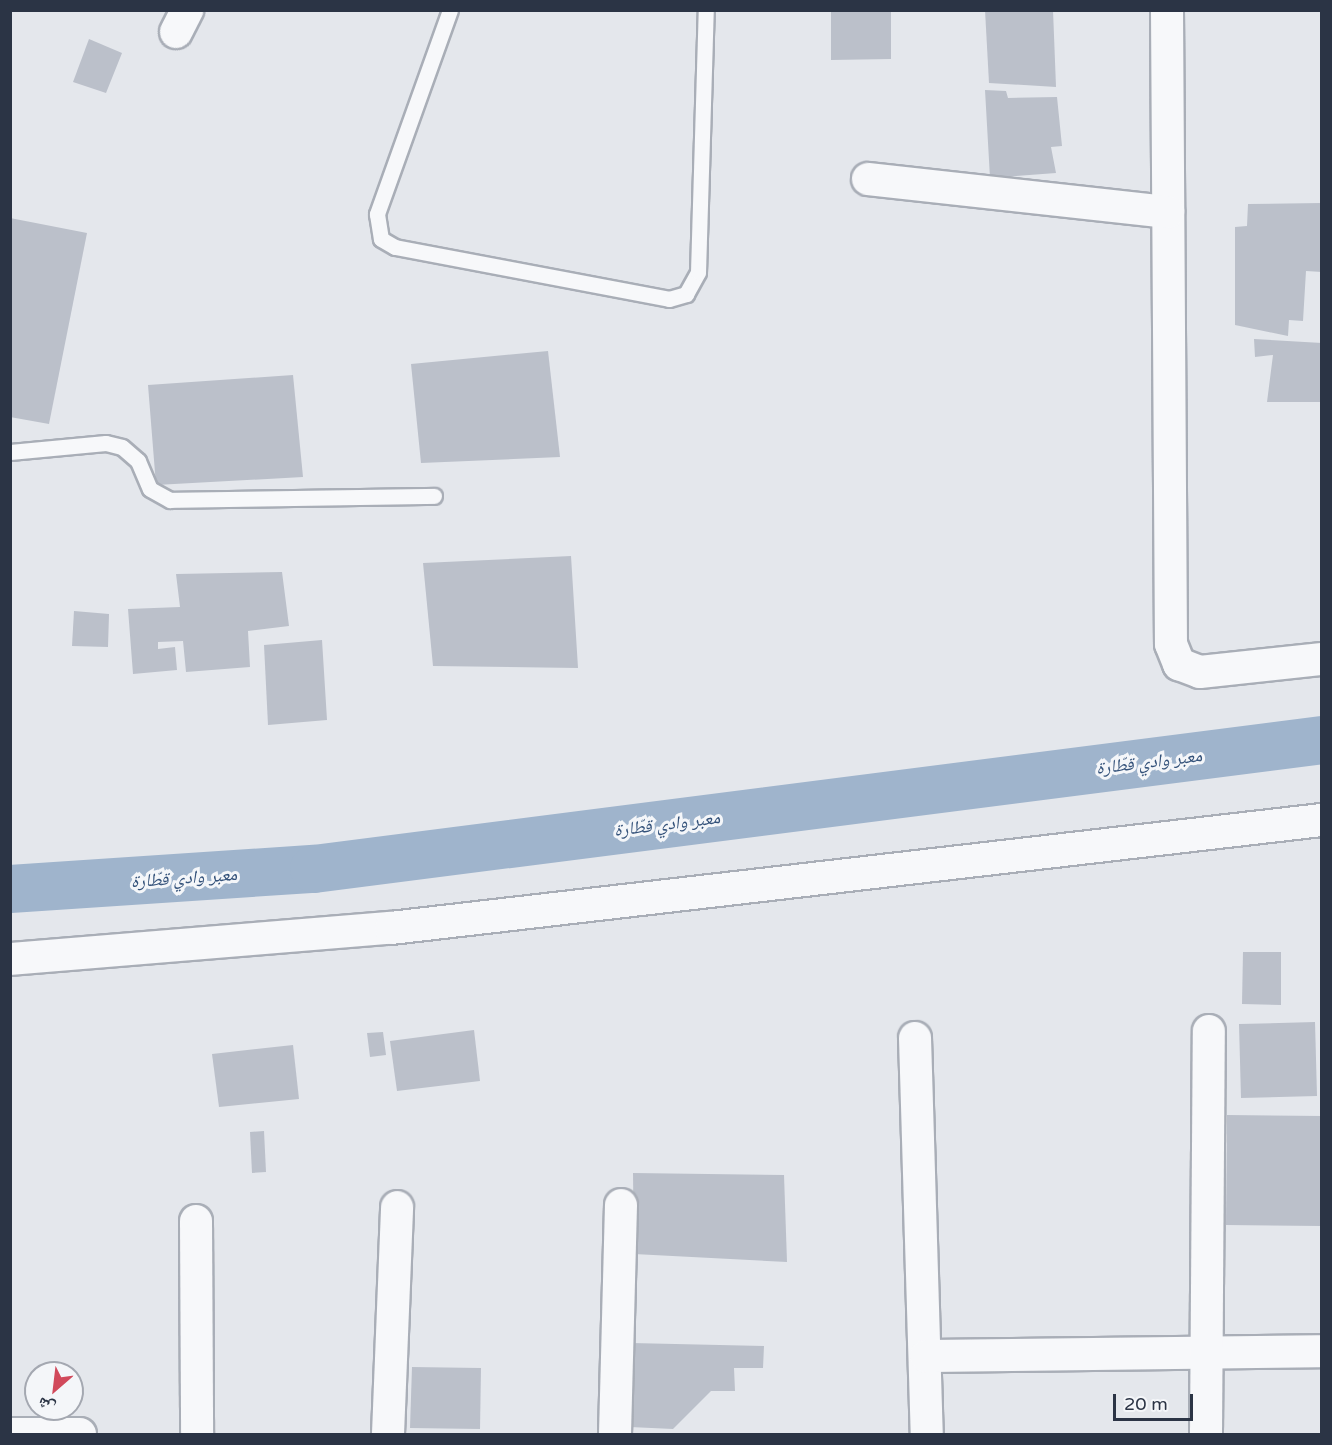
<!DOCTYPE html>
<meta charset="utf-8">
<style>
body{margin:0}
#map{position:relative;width:1332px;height:1445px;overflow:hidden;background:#e4e7ec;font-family:"Varela Round","Noto Naskh Arabic",sans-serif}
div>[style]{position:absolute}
.river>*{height:48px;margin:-24px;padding:0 24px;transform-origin:24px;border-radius:24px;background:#9fb4cc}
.building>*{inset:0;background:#bbc0ca}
.roads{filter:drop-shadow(2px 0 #a9aeb7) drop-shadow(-2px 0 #a9aeb7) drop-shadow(0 2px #a9aeb7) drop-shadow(0 -2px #a9aeb7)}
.lane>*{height:15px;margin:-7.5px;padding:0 7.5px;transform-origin:7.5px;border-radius:7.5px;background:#f7f8fa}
.street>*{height:32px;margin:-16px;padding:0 16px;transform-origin:16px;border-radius:16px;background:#f7f8fa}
span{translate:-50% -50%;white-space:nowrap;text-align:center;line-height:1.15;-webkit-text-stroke:6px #f4f6f9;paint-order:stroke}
.water-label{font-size:18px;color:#34527a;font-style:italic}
.frame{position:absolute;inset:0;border:12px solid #2b3445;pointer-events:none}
.north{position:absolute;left:24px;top:1361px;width:60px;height:60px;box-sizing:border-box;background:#f4f6f9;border:2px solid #a4a8b1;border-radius:50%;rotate:208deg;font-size:16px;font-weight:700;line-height:24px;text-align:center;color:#2b3445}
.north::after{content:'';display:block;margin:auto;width:21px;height:27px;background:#d1495b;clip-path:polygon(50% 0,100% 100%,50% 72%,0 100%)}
.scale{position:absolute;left:1113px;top:1394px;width:80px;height:27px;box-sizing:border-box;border:3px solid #2b3445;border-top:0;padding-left:8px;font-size:18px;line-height:21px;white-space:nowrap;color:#2b3445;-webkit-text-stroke:4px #f4f6f9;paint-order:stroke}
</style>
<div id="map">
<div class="river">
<div style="left:10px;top:889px;width:305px;rotate:-3.8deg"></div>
<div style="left:314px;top:869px;width:1016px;rotate:-7.29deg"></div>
</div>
<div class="building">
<div style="clip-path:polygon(831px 10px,891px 10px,891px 59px,831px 60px)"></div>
<div style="clip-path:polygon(985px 10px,1053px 10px,1056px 87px,989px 83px)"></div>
<div style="clip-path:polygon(89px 39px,122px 53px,106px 93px,73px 82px)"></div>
<div style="clip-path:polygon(985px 90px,1006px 91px,1008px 98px,1057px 97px,1062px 146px,1051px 147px,1056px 173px,990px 178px)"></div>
<div style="clip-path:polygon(1322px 203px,1322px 272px,1306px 271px,1303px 321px,1289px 320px,1288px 336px,1235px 325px,1235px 227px,1247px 226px,1248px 204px)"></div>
<div style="clip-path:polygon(10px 218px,87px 233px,49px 424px,10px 417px)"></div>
<div style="clip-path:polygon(1254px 339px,1322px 343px,1322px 402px,1267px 402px,1273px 355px,1255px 357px)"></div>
<div style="clip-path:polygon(548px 351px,560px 457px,421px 463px,411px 364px)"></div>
<div style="clip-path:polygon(293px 375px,303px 477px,156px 485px,148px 385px)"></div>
<div style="clip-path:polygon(571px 556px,578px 668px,433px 666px,423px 563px)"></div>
<div style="clip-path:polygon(282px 572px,289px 626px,248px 631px,250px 667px,186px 672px,183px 641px,158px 642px,158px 649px,175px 647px,177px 670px,133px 674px,128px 609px,180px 607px,176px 574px)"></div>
<div style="clip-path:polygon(74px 611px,109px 614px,108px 647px,72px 646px)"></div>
<div style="clip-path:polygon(322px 640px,327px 720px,268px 725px,264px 645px)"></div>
<div style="clip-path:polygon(1243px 952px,1281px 952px,1281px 1005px,1242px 1004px)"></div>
<div style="clip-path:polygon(1315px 1022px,1317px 1096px,1241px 1098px,1239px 1024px)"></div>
<div style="clip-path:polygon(474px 1030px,480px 1081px,397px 1091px,390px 1041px)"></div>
<div style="clip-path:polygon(383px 1032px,386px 1055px,370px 1057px,367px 1033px)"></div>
<div style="clip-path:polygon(293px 1045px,299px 1099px,219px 1107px,212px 1054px)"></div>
<div style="clip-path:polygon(1227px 1115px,1322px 1116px,1322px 1226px,1226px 1225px)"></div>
<div style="clip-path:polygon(264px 1131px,266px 1172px,252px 1173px,250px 1132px)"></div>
<div style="clip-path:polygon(633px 1173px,784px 1175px,787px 1262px,634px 1254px)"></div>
<div style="clip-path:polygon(631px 1343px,764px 1346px,763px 1368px,734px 1368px,735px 1391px,711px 1391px,673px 1429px,630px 1427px)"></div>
<div style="clip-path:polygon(412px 1367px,481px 1368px,480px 1429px,410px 1428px)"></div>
</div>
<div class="roads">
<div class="lane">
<div style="left:450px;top:10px;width:217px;rotate:109.7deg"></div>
<div style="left:377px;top:214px;width:25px;rotate:81deg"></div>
<div style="left:381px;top:239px;width:16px;rotate:30deg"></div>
<div style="left:395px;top:247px;width:279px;rotate:10.7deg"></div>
<div style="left:669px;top:299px;width:18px;rotate:-16deg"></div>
<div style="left:686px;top:294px;width:25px;rotate:-61deg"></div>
<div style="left:698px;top:272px;width:262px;rotate:-88.3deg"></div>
<div style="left:10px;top:452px;width:96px;rotate:-5.4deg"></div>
<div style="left:106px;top:443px;width:16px;rotate:14deg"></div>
<div style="left:122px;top:447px;width:21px;rotate:41deg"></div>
<div style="left:138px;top:461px;width:30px;rotate:67deg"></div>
<div style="left:150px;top:489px;width:23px;rotate:29deg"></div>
<div style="left:170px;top:500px;width:264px;rotate:-0.9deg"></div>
</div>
<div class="street">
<div style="left:1167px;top:10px;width:634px;rotate:89.64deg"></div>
<div style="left:1171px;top:644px;width:22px;rotate:68deg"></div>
<div style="left:1179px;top:664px;width:22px;rotate:21deg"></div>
<div style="left:1200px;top:672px;width:123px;rotate:-6.1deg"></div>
<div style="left:176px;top:32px;width:25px;rotate:-63deg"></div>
<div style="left:868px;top:179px;width:302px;rotate:6.3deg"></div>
<div style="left:10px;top:959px;width:382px;rotate:-4.7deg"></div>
<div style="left:391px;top:928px;width:937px;rotate:-6.62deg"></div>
<div style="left:915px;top:1038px;width:396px;rotate:88.3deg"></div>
<div style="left:196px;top:1221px;width:213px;rotate:89.7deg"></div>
<div style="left:926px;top:1356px;width:396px;rotate:-0.7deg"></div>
<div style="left:10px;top:1434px;width:70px"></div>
<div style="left:388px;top:1434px;width:227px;rotate:-87.7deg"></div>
<div style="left:615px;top:1434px;width:229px;rotate:-88.5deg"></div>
<div style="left:1206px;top:1434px;width:403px;rotate:-89.6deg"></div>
</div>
</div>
<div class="water-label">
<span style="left:1149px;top:762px;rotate:-7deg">معبر وادي قطّارة</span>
<span style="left:667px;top:824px;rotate:-7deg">معبر وادي قطّارة</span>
<span style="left:184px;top:878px;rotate:-4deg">معبر وادي قطّارة</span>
</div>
<div class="frame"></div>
<div class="north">ش</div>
<div class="scale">20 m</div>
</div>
